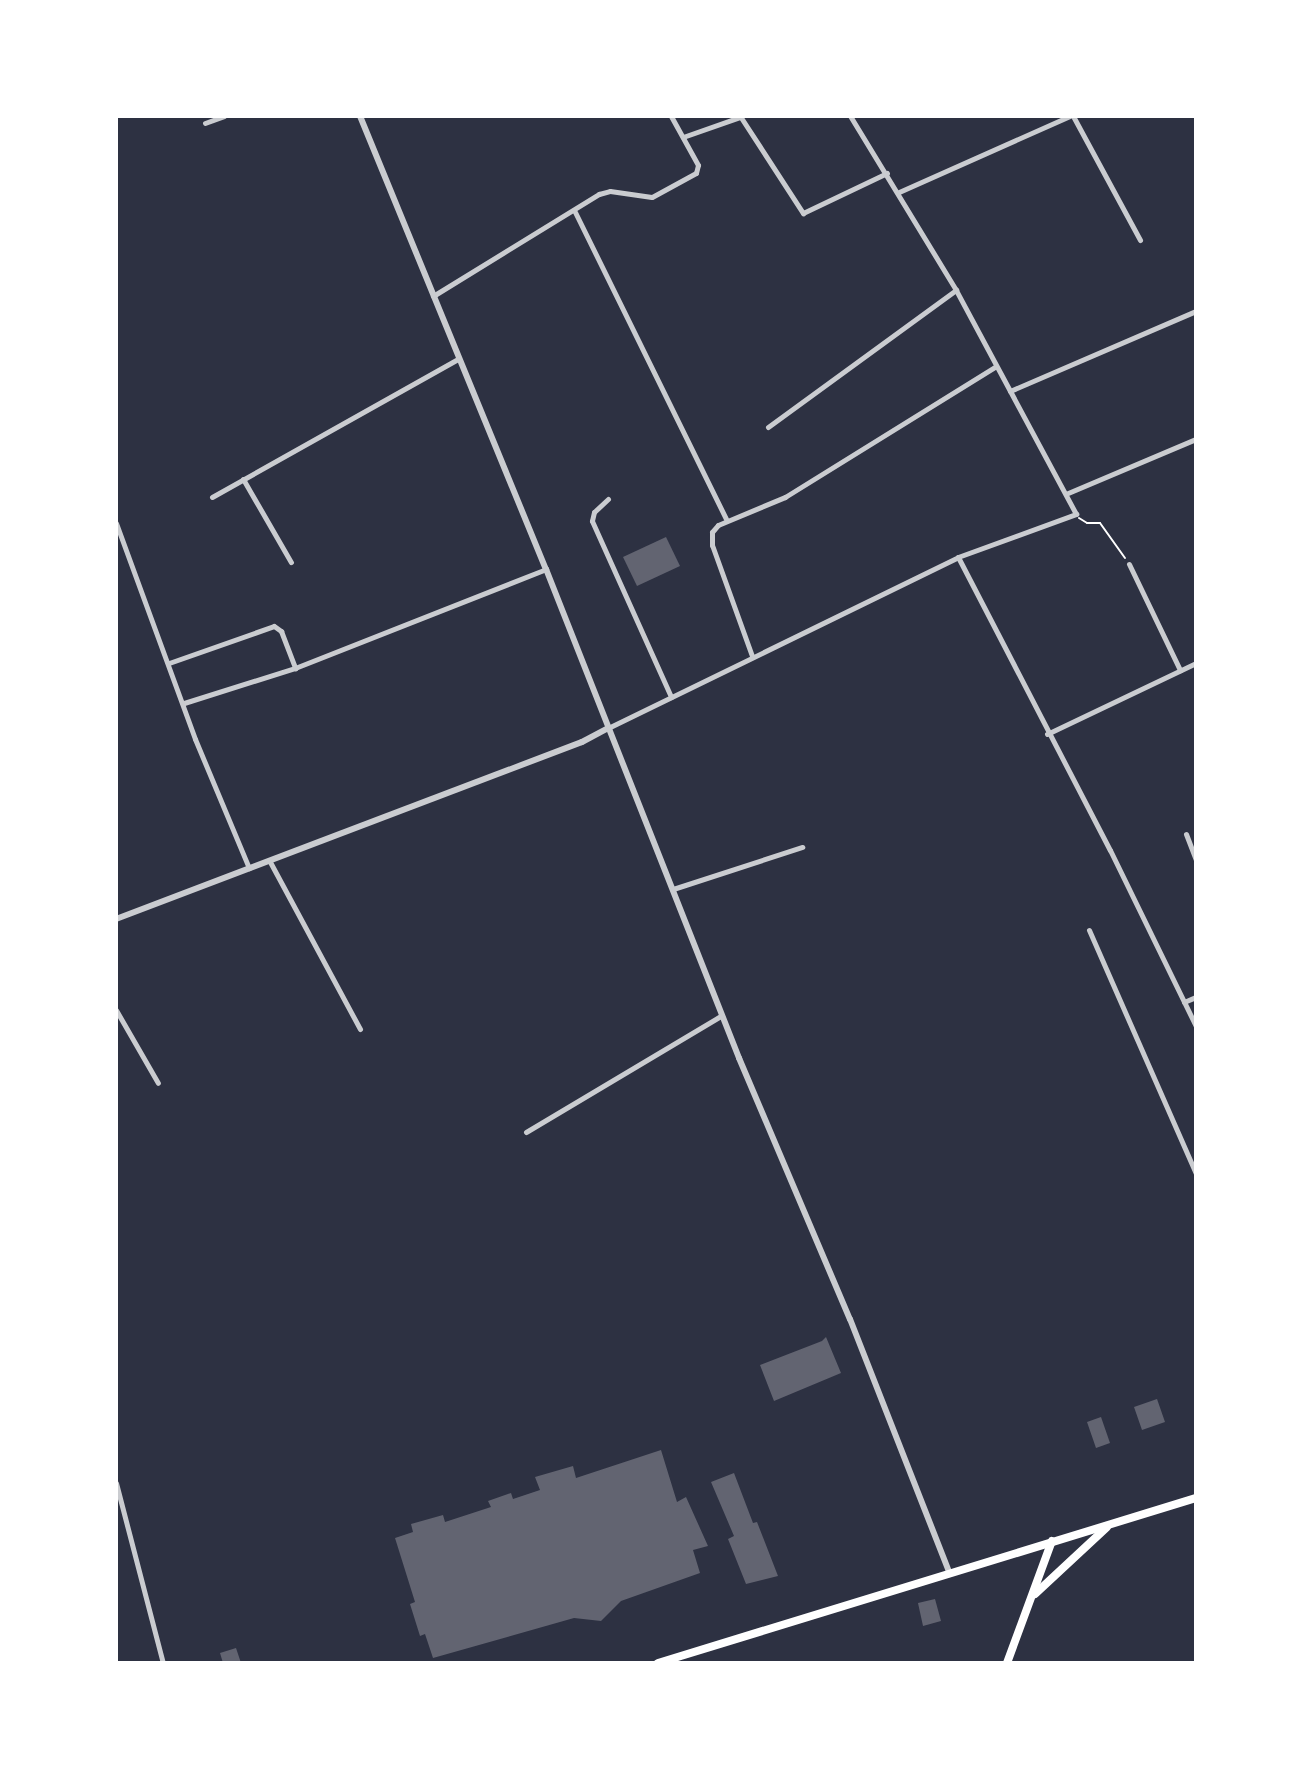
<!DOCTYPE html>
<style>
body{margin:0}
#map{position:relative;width:1312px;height:1779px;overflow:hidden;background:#2d3142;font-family:"PT Sans",sans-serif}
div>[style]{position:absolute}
.building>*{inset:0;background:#626471}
.path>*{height:2px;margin:-1px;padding:0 1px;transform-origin:1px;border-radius:1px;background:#fff}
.minor>*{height:5px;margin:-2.5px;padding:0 2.5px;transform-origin:2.5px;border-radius:2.5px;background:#caccd0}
.tertiary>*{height:6px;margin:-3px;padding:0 3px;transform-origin:3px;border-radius:3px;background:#caccd0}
.primary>*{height:8px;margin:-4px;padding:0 4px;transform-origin:4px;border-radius:4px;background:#fff}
span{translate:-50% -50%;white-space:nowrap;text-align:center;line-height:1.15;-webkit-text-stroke:8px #fff;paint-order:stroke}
.frame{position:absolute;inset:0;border:118px solid #fff;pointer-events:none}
</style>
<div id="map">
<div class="building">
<div style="clip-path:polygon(666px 537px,680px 566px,637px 586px,623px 557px)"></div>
<div style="clip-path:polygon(826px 1337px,841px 1373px,774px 1401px,760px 1365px,822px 1341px)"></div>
<div style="clip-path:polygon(1157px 1399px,1165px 1422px,1142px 1430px,1134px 1407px)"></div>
<div style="clip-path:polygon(1101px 1417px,1110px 1443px,1096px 1448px,1087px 1422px)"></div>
<div style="clip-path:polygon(661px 1450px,677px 1502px,686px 1497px,708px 1546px,693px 1550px,700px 1573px,621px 1601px,601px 1621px,574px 1618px,433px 1658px,425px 1634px,420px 1636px,410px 1604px,415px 1602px,395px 1538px,413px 1532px,411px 1524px,443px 1515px,445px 1522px,491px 1507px,488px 1501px,511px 1493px,513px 1499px,540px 1490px,535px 1477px,573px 1466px,576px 1478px)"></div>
<div style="clip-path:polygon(734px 1473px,753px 1523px,757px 1522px,778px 1576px,746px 1584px,728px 1539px,734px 1536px,711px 1482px)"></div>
<div style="clip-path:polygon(935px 1599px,941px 1621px,923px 1626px,918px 1603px)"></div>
<div style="clip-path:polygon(236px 1648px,241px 1663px,223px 1663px,220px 1653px)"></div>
</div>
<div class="path">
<div style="left:1079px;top:518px;width:9px;rotate:32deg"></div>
<div style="left:1087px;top:523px;width:13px"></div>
<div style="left:1100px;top:523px;width:43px;rotate:54.5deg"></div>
</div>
<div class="minor">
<div style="left:740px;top:116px;width:116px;rotate:57deg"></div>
<div style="left:803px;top:213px;width:93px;rotate:-25.5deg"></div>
<div style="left:1073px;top:116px;width:141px;rotate:61.6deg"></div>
<div style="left:205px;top:123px;width:20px;rotate:-20deg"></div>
<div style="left:683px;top:137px;width:60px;rotate:-19.3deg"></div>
<div style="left:899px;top:192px;width:187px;rotate:-24deg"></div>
<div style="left:575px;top:212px;width:342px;rotate:63.8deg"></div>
<div style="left:433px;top:296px;width:195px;rotate:-31.6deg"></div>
<div style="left:599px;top:194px;width:11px;rotate:-15deg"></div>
<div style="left:610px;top:191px;width:42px;rotate:8.1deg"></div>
<div style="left:652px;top:197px;width:50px;rotate:-28.6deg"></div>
<div style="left:696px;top:173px;width:8px;rotate:-76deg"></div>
<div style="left:698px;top:165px;width:56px;rotate:-118.9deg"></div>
<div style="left:1010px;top:391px;width:202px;rotate:-23.3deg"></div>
<div style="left:768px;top:427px;width:233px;rotate:-36.1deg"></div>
<div style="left:243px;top:479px;width:96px;rotate:60deg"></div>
<div style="left:1068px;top:493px;width:139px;rotate:-22.9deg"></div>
<div style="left:212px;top:497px;width:282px;rotate:-29.3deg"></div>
<div style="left:608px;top:499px;width:19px;rotate:137deg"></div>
<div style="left:594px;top:512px;width:9px;rotate:103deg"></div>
<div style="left:592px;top:521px;width:193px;rotate:65.8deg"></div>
<div style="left:116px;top:523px;width:230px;rotate:69.9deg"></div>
<div style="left:195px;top:739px;width:140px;rotate:67.3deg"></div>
<div style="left:958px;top:557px;width:330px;rotate:62.6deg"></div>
<div style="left:1110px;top:850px;width:196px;rotate:64deg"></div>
<div style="left:1129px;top:564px;width:118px;rotate:64.3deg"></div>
<div style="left:752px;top:656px;width:118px;rotate:-109.8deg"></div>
<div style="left:712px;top:545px;width:13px;rotate:-90deg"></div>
<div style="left:712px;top:532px;width:9px;rotate:-49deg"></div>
<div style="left:718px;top:525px;width:73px;rotate:-22.7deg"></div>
<div style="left:785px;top:497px;width:247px;rotate:-31.8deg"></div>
<div style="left:169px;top:663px;width:111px;rotate:-19.4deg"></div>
<div style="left:274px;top:626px;width:9px;rotate:36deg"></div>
<div style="left:281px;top:631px;width:40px;rotate:69deg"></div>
<div style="left:184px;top:703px;width:116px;rotate:-17.5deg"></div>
<div style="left:295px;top:668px;width:270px;rotate:-21.5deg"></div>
<div style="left:608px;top:728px;width:390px;rotate:-26deg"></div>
<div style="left:958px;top:557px;width:126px;rotate:-20deg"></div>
<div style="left:1076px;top:514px;width:254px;rotate:-118.2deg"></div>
<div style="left:956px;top:290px;width:204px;rotate:-121.3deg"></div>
<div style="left:1047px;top:734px;width:165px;rotate:-25.5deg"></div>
<div style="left:1186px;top:834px;width:28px;rotate:69deg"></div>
<div style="left:269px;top:860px;width:192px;rotate:61.7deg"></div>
<div style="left:673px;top:889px;width:136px;rotate:-18deg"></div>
<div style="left:1089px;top:930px;width:266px;rotate:66.3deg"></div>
<div style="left:1184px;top:1002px;width:13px;rotate:-23deg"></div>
<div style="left:116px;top:1010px;width:84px;rotate:60.1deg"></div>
<div style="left:526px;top:1132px;width:228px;rotate:-30.8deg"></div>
<div style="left:116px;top:1483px;width:186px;rotate:75.4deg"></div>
</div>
<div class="tertiary">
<div style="left:360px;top:116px;width:490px;rotate:67.7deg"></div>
<div style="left:546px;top:569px;width:526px;rotate:68.46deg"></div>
<div style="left:739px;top:1058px;width:284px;rotate:67deg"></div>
<div style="left:850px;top:1319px;width:272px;rotate:68.6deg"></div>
<div style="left:116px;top:919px;width:498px;rotate:-20.8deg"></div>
<div style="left:582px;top:742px;width:30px;rotate:-28deg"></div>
</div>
<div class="primary">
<div style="left:1035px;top:1594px;width:98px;rotate:-42.9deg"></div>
<div style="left:658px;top:1663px;width:563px;rotate:-17.05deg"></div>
<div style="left:1007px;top:1663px;width:130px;rotate:-69.8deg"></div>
</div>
<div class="frame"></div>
</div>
